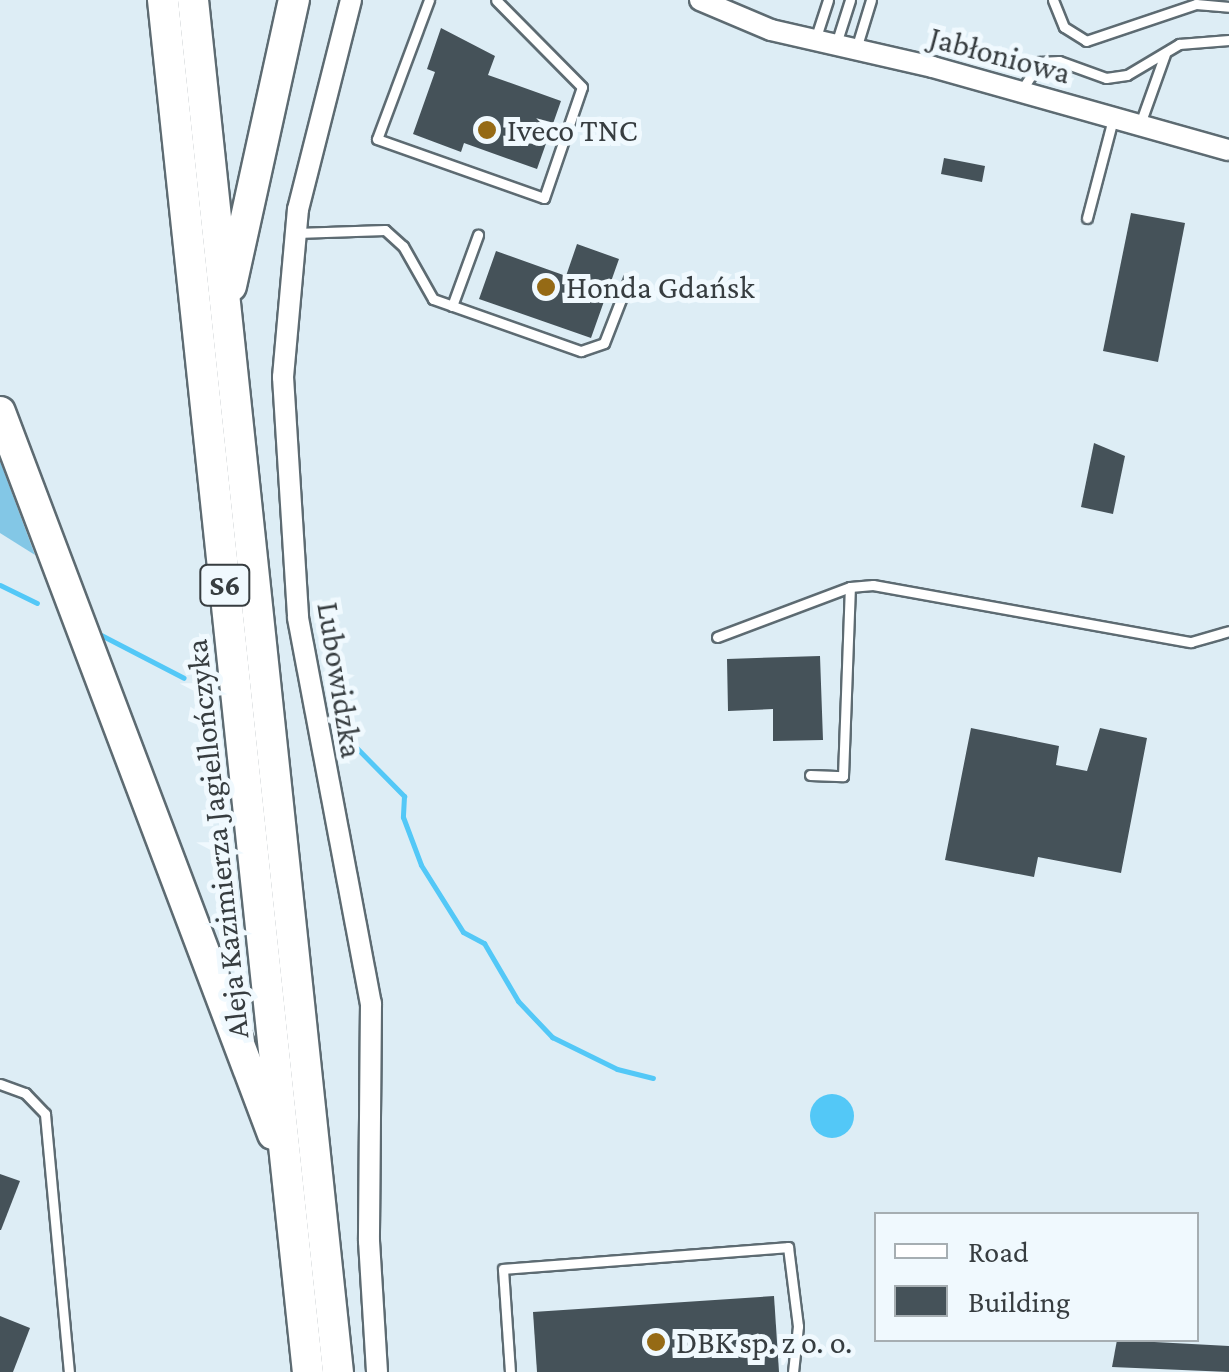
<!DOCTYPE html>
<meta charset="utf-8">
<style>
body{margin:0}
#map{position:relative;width:1229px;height:1372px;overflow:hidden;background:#ddedf5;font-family:"Crimson Pro",serif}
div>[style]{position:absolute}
.green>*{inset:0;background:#83c7e6}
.water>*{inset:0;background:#53c8f7}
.round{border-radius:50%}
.stream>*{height:5px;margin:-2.5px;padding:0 2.5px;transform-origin:2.5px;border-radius:2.5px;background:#53c8f7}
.building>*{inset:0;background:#455259}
.roads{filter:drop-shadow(2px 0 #5d6b72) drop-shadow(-2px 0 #5d6b72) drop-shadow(0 2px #5d6b72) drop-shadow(0 -2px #5d6b72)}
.service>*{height:9px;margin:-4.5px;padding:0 4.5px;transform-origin:4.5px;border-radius:4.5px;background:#fff}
.tertiary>*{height:20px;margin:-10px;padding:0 10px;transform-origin:10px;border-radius:10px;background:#fff}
.motorway>*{height:30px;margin:-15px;padding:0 15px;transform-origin:15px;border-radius:15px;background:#fff}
.dots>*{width:28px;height:28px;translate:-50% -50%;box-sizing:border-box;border:5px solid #f0f9fe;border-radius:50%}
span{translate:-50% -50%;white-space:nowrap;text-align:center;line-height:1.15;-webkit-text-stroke:10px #f0f9fe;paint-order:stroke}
.shield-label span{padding:2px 8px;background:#f0f9fe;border:2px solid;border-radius:8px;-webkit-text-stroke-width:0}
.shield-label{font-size:30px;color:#373d40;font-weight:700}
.street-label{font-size:32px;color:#373d40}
.poi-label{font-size:32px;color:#373d40}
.left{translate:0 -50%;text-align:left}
.legend{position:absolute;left:874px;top:1212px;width:325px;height:130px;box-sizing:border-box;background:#f0f9fe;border:2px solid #a6aeb2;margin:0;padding:12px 18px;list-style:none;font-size:30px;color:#373d40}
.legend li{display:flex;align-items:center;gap:20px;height:50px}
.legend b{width:50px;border:2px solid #a6aeb2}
</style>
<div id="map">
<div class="green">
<div style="clip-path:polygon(0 461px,35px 555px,0 533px)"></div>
</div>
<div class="water">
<div class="round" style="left:810px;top:1094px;width:44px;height:44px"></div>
</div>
<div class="stream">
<div style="left:0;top:585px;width:41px;rotate:25.9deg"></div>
<div style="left:101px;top:635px;width:93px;rotate:27.4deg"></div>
<div style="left:344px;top:735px;width:86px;rotate:45.5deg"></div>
<div style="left:404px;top:796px;width:21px;rotate:93deg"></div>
<div style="left:403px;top:817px;width:51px;rotate:69.4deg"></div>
<div style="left:421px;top:865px;width:79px;rotate:57.9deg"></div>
<div style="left:463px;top:932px;width:24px;rotate:28deg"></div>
<div style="left:484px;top:943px;width:67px;rotate:59.6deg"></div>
<div style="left:518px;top:1001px;width:50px;rotate:46.6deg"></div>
<div style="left:552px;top:1037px;width:72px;rotate:26.2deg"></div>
<div style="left:617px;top:1069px;width:37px;rotate:14deg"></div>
</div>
<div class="building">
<div style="clip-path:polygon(441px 28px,495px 56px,488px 75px,561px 101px,537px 169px,464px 143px,461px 152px,413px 134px,435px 72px,427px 69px)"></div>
<div style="clip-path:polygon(944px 158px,985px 166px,982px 182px,941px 174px)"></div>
<div style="clip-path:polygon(1131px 213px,1185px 223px,1158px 362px,1103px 351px)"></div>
<div style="clip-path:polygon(577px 244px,619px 259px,591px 338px,479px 299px,496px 251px,566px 276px)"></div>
<div style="clip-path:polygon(1094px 443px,1125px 456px,1113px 514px,1081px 507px)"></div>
<div style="clip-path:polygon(820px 656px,823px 740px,773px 741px,773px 709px,728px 711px,727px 659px)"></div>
<div style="clip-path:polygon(971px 728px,1059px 746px,1056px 765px,1087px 771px,1100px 728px,1147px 738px,1121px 873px,1038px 857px,1034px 877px,945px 860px)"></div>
<div style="clip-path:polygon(0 1174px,20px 1181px,1px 1230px,0 1230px)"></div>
<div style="clip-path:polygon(774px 1296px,779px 1372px,537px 1372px,533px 1312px)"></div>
<div style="clip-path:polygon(0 1316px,30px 1328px,13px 1372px,0 1372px)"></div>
<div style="clip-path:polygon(1117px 1340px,1229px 1346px,1229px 1372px,1112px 1367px)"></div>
</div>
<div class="roads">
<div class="service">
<div style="left:429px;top:0;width:148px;rotate:110.5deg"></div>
<div style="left:377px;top:139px;width:177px;rotate:19.5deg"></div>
<div style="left:544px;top:198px;width:117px;rotate:-71.1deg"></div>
<div style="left:582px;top:87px;width:122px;rotate:-134.7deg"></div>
<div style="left:1053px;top:0;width:29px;rotate:68deg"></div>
<div style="left:1064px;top:27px;width:26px;rotate:32deg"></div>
<div style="left:1086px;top:41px;width:116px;rotate:-18.6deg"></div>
<div style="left:1196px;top:4px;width:33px;rotate:5deg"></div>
<div style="left:815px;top:40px;width:42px;rotate:-72deg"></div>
<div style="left:836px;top:44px;width:46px;rotate:-72.3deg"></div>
<div style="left:856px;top:49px;width:51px;rotate:-73deg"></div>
<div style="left:1021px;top:91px;width:35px;rotate:-57deg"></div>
<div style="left:1040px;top:62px;width:19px;rotate:-3deg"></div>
<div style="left:1059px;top:61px;width:50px;rotate:19.9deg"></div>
<div style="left:1106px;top:78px;width:21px;rotate:-8deg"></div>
<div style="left:1127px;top:75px;width:61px;rotate:-30.8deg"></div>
<div style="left:1179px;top:44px;width:50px;rotate:-4.6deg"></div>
<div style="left:1140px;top:124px;width:74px;rotate:-70.3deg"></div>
<div style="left:1087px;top:218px;width:102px;rotate:-75.3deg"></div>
<div style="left:296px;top:233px;width:89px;rotate:-1.9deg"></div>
<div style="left:385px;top:230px;width:24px;rotate:42deg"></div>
<div style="left:403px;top:246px;width:61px;rotate:60.5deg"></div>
<div style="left:433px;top:299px;width:157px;rotate:19.4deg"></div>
<div style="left:581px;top:351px;width:24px;rotate:-19deg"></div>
<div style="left:604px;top:343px;width:69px;rotate:-68.7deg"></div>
<div style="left:452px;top:306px;width:76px;rotate:-69.9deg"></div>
<div style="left:717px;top:637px;width:142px;rotate:-20.6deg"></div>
<div style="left:850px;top:587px;width:23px;rotate:-5deg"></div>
<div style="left:873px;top:585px;width:323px;rotate:10.2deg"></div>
<div style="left:1191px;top:642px;width:40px;rotate:-16deg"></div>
<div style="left:810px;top:775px;width:33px;rotate:2deg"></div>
<div style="left:843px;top:776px;width:189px;rotate:-87.9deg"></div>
<div style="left:0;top:1084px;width:27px;rotate:20deg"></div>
<div style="left:25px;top:1093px;width:29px;rotate:46deg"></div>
<div style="left:45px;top:1114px;width:259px;rotate:84.7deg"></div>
<div style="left:510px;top:1372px;width:103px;rotate:-93.9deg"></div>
<div style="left:503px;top:1269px;width:286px;rotate:-4.4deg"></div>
<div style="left:788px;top:1247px;width:80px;rotate:82.8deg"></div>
<div style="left:798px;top:1326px;width:46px;rotate:96.2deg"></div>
</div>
<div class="tertiary">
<div style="left:351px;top:0;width:216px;rotate:104.2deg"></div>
<div style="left:298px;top:209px;width:169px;rotate:95.1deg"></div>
<div style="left:283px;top:377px;width:241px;rotate:86.4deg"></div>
<div style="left:298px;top:618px;width:392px;rotate:79.3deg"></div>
<div style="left:371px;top:1003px;width:238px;rotate:90.5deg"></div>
<div style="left:369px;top:1241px;width:131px;rotate:86.5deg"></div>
<div style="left:700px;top:0;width:77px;rotate:22.9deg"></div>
<div style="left:771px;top:30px;width:166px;rotate:12.9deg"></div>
<div style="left:933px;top:67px;width:307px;rotate:15.7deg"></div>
</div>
<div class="motorway">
<div style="left:163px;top:0;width:1380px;rotate:83.97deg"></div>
<div style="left:193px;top:0;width:1380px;rotate:83.97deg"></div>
<div style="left:231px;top:286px;width:293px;rotate:-77.6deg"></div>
<div style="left:0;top:412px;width:772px;rotate:69.29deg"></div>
</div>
</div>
<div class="dots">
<div style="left:487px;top:130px;background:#956a15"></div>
<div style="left:546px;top:287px;background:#956a15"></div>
<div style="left:656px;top:1342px;background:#956a15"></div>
</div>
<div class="shield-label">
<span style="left:225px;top:585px">S6</span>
</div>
<div class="street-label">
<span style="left:1000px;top:55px;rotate:15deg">Jabłoniowa</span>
<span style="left:340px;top:680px;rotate:81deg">Lubowidzka</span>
<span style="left:217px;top:839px;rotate:-96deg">Aleja Kazimierza Jagiellończyka</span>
</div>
<div class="poi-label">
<span class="left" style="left:507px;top:130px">Iveco TNC</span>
<span class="left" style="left:566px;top:287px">Honda Gdańsk</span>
<span class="left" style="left:676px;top:1342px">DBK sp. z o. o.</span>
</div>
<ul class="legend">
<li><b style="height:12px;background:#fff"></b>Road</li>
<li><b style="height:28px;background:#455259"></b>Building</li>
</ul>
</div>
